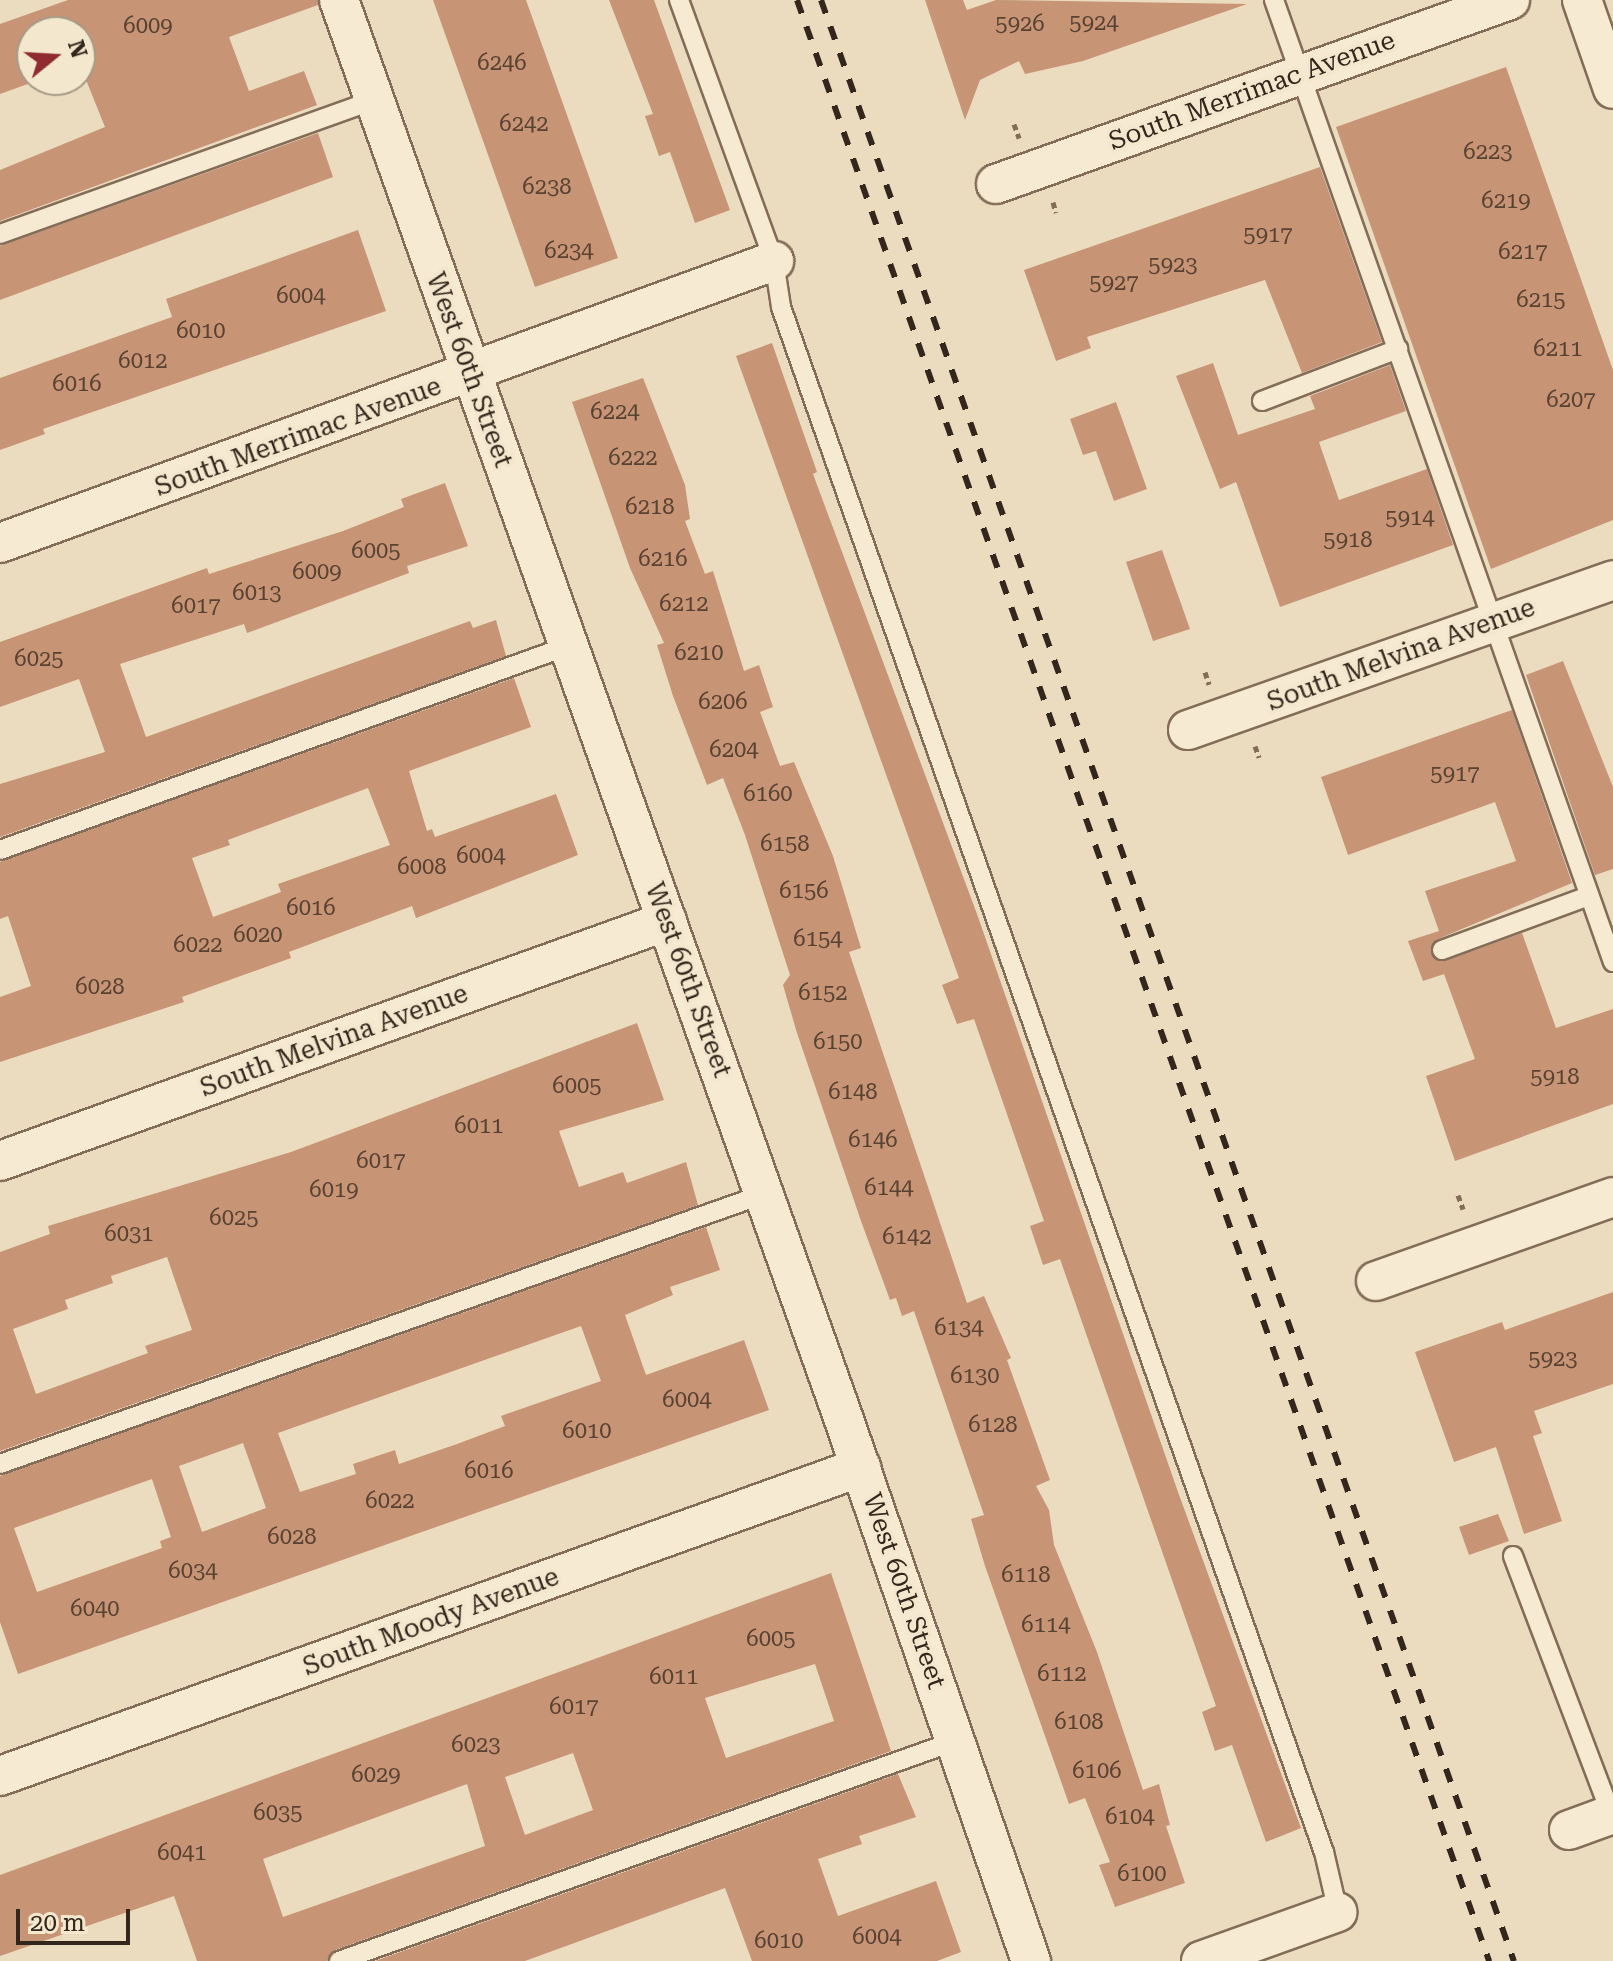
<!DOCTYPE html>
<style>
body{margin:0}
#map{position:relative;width:1613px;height:1961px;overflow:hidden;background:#ebdcbf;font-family:"Roboto Serif",serif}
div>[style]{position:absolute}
.building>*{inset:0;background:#c89476}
.path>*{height:5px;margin-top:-2.5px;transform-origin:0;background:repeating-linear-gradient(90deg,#836d58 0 6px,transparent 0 10px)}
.roads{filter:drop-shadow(2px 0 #836d58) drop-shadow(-2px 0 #836d58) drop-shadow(0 2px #836d58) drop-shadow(0 -2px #836d58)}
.lane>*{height:18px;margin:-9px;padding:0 9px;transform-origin:9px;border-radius:9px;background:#f7ead2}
.street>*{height:38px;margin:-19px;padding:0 19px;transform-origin:19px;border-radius:19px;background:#f7ead2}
.rail>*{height:6px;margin-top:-3px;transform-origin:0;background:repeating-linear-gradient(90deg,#33261c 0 14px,transparent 0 28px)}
span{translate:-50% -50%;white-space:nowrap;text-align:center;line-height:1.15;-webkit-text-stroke:7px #f3e7ce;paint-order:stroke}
.number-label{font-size:22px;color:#584232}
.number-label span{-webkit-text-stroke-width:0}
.street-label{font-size:26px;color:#33261c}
.north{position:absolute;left:16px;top:16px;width:80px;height:80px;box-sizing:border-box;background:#f3e7ce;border:2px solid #a69a87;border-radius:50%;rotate:72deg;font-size:22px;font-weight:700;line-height:32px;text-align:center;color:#33261c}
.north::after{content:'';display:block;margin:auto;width:28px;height:36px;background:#902b31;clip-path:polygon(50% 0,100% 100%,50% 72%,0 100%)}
.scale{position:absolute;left:16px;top:1909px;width:114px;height:36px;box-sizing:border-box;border:4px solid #33261c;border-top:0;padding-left:10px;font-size:24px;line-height:28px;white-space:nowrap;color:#33261c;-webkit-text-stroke:6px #f3e7ce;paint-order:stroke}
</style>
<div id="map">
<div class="building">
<div style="clip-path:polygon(68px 0,318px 0,318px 5px,229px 37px,249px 91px,304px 71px,317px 105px,0 221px,0 170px,105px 127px,80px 65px,80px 32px,32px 32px,32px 80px,39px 80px,0 94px,0 24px)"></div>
<div style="clip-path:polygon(433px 0,526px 0,618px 258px,535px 287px)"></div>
<div style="clip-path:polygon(609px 0,654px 0,730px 210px,695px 223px,670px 152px,659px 156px,645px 116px,653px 114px)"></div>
<div style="clip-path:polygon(925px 0,963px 0,967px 10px,996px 0,1247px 4px,1083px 61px,1025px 74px,1019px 61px,980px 80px,965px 120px)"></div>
<div style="clip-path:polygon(1506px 67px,1613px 370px,1613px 520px,1491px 569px,1336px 127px)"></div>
<div style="clip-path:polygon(318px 133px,333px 177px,0 300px,0 246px)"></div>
<div style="clip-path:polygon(1320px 167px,1382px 342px,1302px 373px,1265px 280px,1087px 337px,1091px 348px,1056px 361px,1024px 270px)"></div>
<div style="clip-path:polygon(358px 230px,386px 311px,43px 429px,45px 434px,0 450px,0 378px,172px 317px,166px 299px)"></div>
<div style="clip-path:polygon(772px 343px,817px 472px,813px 474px,977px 914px,1178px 1492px,1301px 1828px,1266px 1842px,1232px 1745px,1215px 1751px,1202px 1712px,1216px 1706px,1060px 1259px,1043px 1265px,1030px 1226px,1044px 1221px,974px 1019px,957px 1024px,942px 985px,959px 978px,736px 356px)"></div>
<div style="clip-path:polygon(1213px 363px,1238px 435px,1315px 409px,1310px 396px,1390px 365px,1406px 411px,1319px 442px,1339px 500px,1427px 469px,1453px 545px,1280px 607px,1236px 482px,1220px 489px,1176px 376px)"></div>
<div style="clip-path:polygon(643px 378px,685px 485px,690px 519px,685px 521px,705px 574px,713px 571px,744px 671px,759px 665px,773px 707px,760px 712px,780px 766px,794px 762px,833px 856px,861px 948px,849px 952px,967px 1303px,984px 1296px,1011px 1358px,1007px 1360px,1050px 1480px,1036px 1486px,1049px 1510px,1054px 1545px,1097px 1652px,1143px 1790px,1159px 1784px,1170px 1825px,1166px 1826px,1185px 1883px,1115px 1907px,1099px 1865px,1110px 1862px,1085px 1798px,1069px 1804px,985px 1566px,971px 1519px,984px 1515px,914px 1311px,902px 1316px,896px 1298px,890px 1300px,861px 1221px,797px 1033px,783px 985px,790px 975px,745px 835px,723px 778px,707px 785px,673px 696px,657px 645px,664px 643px,630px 568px,572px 402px)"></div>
<div style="clip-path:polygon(1116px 402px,1147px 489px,1114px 501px,1096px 451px,1083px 455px,1070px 419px)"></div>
<div style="clip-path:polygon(445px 483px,468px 546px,407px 566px,409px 573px,247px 633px,244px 624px,120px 664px,146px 737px,470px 621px,473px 628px,496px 620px,506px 656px,0 837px,0 784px,105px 752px,79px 679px,0 707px,0 642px,207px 568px,209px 574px,343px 531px,404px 507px,401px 499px)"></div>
<div style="clip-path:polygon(1162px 550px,1190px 629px,1153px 641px,1126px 562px)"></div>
<div style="clip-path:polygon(1563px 661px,1613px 787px,1613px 869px,1595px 875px,1526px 675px)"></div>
<div style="clip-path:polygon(evenodd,514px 678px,531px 727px,409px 771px,427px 831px,432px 829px,435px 837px,556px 794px,578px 855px,416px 918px,412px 906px,289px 952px,291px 958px,182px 997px,184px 1002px,0 1062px,0 997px,31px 986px,8px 916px,0 919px,0 862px,514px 678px,368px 788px,390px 845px,278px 884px,281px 892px,213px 917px,192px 858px,230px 845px,228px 840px,368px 788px)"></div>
<div style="clip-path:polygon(1512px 710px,1572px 883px,1438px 939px,1431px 953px,1445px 961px,1522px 933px,1556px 1028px,1613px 1009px,1613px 1104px,1455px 1161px,1426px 1076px,1475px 1059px,1444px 974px,1423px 981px,1408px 941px,1439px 931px,1425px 891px,1516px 861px,1495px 802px,1348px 855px,1321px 777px)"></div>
<div style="clip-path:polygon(evenodd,637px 1023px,664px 1100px,559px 1131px,579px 1187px,623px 1172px,627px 1183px,686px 1162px,698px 1205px,0 1451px,0 1252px,50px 1234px,48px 1226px,291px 1152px,637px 1023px,167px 1257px,192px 1330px,145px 1346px,148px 1353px,36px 1394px,13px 1329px,68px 1309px,65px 1300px,113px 1283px,111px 1276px,167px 1257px)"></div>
<div style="clip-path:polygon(evenodd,706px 1227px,720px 1270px,670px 1287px,673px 1295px,625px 1315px,646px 1375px,744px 1340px,769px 1410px,18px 1674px,0 1622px,0 1476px,706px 1227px,581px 1326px,601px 1381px,501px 1416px,505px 1426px,457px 1444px,399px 1464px,395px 1450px,353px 1464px,356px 1474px,300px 1492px,278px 1433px,581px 1326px,706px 1227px,243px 1443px,266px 1508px,202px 1532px,179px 1466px,243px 1443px,706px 1227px,152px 1479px,171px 1537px,160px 1541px,162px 1548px,37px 1592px,14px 1528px,152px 1479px)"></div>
<div style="clip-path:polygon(1613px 1292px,1613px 1384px,1534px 1411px,1542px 1433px,1533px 1436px,1562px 1521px,1524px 1534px,1496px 1447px,1454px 1462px,1415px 1352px,1502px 1322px,1505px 1330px)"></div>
<div style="clip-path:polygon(1498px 1514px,1509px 1541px,1469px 1555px,1459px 1527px)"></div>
<div style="clip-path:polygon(evenodd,831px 1573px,891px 1751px,335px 1950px,327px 1961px,197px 1961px,174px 1896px,0 1956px,0 1875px,831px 1573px,815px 1664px,834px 1721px,726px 1758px,705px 1698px,815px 1664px,831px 1573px,573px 1753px,593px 1810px,525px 1835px,505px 1777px,573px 1753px,831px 1573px,467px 1784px,485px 1846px,283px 1917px,263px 1859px,467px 1784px)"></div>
<div style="clip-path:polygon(898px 1774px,916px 1817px,859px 1836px,862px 1844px,818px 1859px,838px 1916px,936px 1881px,961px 1952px,937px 1961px,752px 1961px,725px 1888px,525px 1961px,375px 1961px)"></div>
</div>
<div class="path">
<div style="left:1014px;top:124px;width:15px;rotate:70deg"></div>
<div style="left:1053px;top:202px;width:11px;rotate:75deg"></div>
<div style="left:1205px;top:672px;width:13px;rotate:72deg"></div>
<div style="left:1255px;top:746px;width:12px;rotate:70deg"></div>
<div style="left:1458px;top:1195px;width:15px;rotate:70deg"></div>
</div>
<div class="roads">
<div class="lane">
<div style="left:679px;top:0;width:278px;rotate:70deg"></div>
<div style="left:774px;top:261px;width:47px;rotate:81.3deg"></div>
<div style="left:781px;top:307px;width:1638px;rotate:70.64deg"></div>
<div style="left:1324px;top:1852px;width:62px;rotate:76.9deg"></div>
<div style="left:1274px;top:0;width:1020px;rotate:70.59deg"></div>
<div style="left:0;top:234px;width:397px;rotate:-19.7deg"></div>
<div style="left:1262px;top:401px;width:146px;rotate:-20.9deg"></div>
<div style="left:0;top:850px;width:604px;rotate:-19.76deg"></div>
<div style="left:1442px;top:950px;width:157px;rotate:-20.2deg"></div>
<div style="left:0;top:1464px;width:810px;rotate:-19.46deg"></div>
<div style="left:1513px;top:1556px;width:276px;rotate:69.2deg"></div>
<div style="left:339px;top:1961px;width:654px;rotate:-19.65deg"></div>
</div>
<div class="street">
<div style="left:339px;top:0;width:1504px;rotate:70.42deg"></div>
<div style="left:843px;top:1417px;width:576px;rotate:70.94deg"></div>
<div style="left:1582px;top:0;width:94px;rotate:70.8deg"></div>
<div style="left:996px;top:184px;width:546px;rotate:-19.7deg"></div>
<div style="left:0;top:543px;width:824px;rotate:-20.02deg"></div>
<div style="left:1188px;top:730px;width:451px;rotate:-19.4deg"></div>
<div style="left:0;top:1161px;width:709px;rotate:-19.79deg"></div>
<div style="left:1376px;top:1281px;width:251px;rotate:-19.5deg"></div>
<div style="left:0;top:1776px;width:915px;rotate:-19.74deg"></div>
<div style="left:1569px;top:1830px;width:47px;rotate:-20deg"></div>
<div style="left:1201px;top:1961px;width:145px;rotate:-19.7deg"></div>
</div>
</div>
<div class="rail">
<div style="left:797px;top:0;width:2080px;rotate:70.56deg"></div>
<div style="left:821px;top:0;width:2080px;rotate:70.54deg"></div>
</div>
<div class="number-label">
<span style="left:1094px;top:23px">5924</span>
<span style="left:1020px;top:24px">5926</span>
<span style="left:148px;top:26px">6009</span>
<span style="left:502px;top:63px">6246</span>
<span style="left:524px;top:124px">6242</span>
<span style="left:1488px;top:152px">6223</span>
<span style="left:547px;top:187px">6238</span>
<span style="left:1506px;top:201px">6219</span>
<span style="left:1268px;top:235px">5917</span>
<span style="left:569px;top:251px">6234</span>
<span style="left:1523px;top:252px">6217</span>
<span style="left:1173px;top:265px">5923</span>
<span style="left:1114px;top:283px">5927</span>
<span style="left:301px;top:296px">6004</span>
<span style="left:1541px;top:300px">6215</span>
<span style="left:201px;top:331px">6010</span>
<span style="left:1558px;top:349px">6211</span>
<span style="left:143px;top:361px">6012</span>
<span style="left:77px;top:384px">6016</span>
<span style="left:1571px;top:400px">6207</span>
<span style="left:615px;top:412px">6224</span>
<span style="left:633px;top:458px">6222</span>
<span style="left:650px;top:507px">6218</span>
<span style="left:1410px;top:518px">5914</span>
<span style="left:1348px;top:540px">5918</span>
<span style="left:376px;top:551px">6005</span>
<span style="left:663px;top:559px">6216</span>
<span style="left:317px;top:572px">6009</span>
<span style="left:257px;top:593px">6013</span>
<span style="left:684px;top:604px">6212</span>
<span style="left:196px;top:606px">6017</span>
<span style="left:699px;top:653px">6210</span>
<span style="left:39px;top:659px">6025</span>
<span style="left:723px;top:702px">6206</span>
<span style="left:734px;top:750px">6204</span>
<span style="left:1455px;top:774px">5917</span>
<span style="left:768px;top:794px">6160</span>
<span style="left:785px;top:844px">6158</span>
<span style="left:481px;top:856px">6004</span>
<span style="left:422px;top:867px">6008</span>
<span style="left:804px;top:891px">6156</span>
<span style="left:311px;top:908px">6016</span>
<span style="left:258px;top:935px">6020</span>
<span style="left:818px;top:939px">6154</span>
<span style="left:198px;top:945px">6022</span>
<span style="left:100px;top:987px">6028</span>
<span style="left:823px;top:993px">6152</span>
<span style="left:838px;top:1042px">6150</span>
<span style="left:1555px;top:1077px">5918</span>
<span style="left:577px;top:1086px">6005</span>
<span style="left:853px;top:1092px">6148</span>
<span style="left:479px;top:1126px">6011</span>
<span style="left:873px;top:1140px">6146</span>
<span style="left:381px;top:1161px">6017</span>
<span style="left:889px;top:1188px">6144</span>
<span style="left:334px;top:1190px">6019</span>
<span style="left:234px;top:1218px">6025</span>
<span style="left:129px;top:1234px">6031</span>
<span style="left:907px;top:1237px">6142</span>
<span style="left:959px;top:1328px">6134</span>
<span style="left:1553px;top:1359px">5923</span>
<span style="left:975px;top:1376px">6130</span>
<span style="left:687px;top:1400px">6004</span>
<span style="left:993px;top:1425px">6128</span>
<span style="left:587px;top:1431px">6010</span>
<span style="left:489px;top:1471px">6016</span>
<span style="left:390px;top:1501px">6022</span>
<span style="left:292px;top:1537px">6028</span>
<span style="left:193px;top:1571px">6034</span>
<span style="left:1026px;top:1575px">6118</span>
<span style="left:95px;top:1609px">6040</span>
<span style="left:1046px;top:1625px">6114</span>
<span style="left:771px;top:1639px">6005</span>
<span style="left:1062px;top:1674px">6112</span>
<span style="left:674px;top:1677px">6011</span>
<span style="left:574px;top:1707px">6017</span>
<span style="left:1079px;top:1722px">6108</span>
<span style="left:476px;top:1745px">6023</span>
<span style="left:1097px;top:1771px">6106</span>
<span style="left:376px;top:1775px">6029</span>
<span style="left:278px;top:1813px">6035</span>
<span style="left:1130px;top:1817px">6104</span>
<span style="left:182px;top:1853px">6041</span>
<span style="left:1142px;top:1874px">6100</span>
<span style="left:877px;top:1937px">6004</span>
<span style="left:779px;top:1941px">6010</span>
</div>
<div class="street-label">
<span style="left:1252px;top:91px;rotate:-20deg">South Merrimac Avenue</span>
<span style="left:469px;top:370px;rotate:70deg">West 60th Street</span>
<span style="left:298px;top:437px;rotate:-20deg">South Merrimac Avenue</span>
<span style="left:1401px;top:655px;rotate:-20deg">South Melvina Avenue</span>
<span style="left:688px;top:980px;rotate:70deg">West 60th Street</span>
<span style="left:334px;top:1041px;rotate:-20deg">South Melvina Avenue</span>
<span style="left:904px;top:1591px;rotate:71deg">West 60th Street</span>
<span style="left:431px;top:1622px;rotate:-20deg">South Moody Avenue</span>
</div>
<div class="north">N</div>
<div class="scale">20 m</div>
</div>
